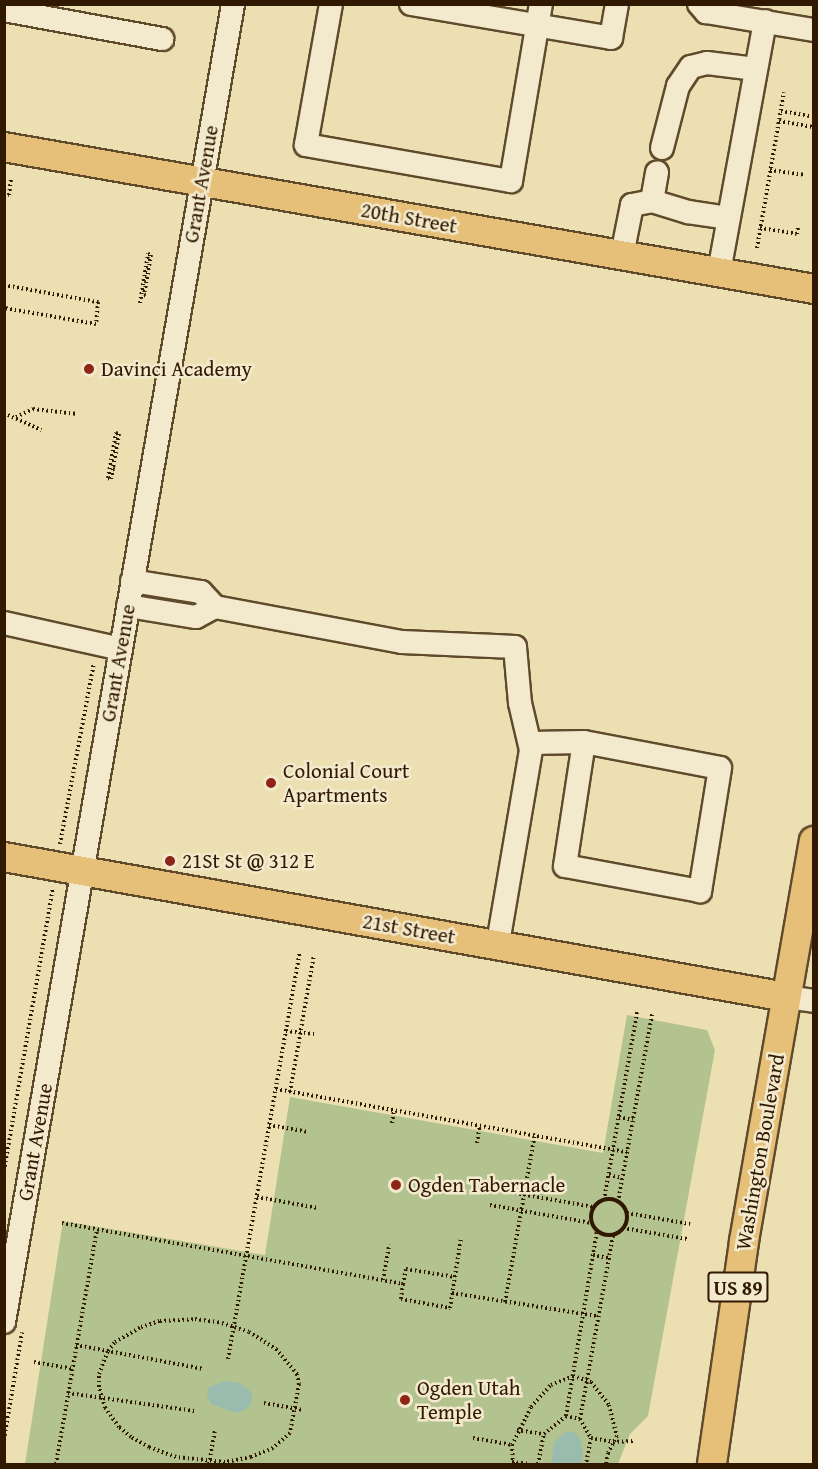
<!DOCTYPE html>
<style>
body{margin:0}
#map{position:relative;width:818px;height:1469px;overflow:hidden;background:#ecdfb2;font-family:"Gentium Book Plus",serif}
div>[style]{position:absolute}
.green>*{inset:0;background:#b2c390}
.water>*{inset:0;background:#99bcae}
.path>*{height:4px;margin-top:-2px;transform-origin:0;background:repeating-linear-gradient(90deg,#311800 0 1.5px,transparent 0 4.5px)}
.path>.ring{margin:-2px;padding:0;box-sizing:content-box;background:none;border:4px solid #311800;border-radius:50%}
.roads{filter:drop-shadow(2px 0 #604a2c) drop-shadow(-2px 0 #604a2c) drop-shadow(0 2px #604a2c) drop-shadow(0 -2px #604a2c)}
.minor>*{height:22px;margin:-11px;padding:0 11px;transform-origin:11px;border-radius:11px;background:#f3eacd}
.major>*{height:28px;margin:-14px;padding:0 14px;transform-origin:14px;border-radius:14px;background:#e6c079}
.dots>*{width:16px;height:16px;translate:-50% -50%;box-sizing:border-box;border:3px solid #f3eacd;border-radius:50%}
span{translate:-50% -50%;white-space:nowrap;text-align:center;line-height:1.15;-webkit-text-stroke:5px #f3eacd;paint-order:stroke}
.shield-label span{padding:2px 4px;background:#f3eacd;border:2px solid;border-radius:4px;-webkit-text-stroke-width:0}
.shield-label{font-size:20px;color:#311800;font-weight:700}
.street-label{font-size:21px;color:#311800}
.poi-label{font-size:21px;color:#311800}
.left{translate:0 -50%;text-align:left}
.frame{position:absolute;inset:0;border:6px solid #311800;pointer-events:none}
</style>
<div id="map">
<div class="green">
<div style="clip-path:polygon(627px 1015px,707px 1030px,715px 1050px,648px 1416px,630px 1434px,618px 1464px,25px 1464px,63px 1221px,265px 1255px,290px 1097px,603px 1153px)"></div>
</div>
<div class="water">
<div style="clip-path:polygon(225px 1381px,239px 1383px,249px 1390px,253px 1396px,250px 1406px,240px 1412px,233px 1412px,211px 1404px,207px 1397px,209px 1387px)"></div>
<div style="clip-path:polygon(565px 1432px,574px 1432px,580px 1439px,583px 1453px,581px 1464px,551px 1464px,554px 1443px)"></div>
</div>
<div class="path">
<div style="left:781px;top:111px;width:34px;rotate:10deg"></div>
<div style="left:779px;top:121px;width:36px;rotate:10deg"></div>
<div style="left:770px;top:170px;width:34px;rotate:8deg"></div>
<div style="left:4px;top:194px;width:5px;rotate:11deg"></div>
<div style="left:9px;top:195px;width:16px;rotate:-83deg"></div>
<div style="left:760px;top:228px;width:37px;rotate:9deg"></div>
<div style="left:797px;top:234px;width:7px;rotate:-82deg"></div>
<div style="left:757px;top:248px;width:158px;rotate:-80.2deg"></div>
<div style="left:4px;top:285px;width:96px;rotate:10.3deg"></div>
<div style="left:98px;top:302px;width:22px;rotate:95deg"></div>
<div style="left:96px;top:324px;width:93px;rotate:-170.1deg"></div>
<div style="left:140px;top:303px;width:50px;rotate:-80.7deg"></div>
<div style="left:148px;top:254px;width:3px;rotate:18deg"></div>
<div style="left:151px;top:255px;width:41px;rotate:99.9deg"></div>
<div style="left:144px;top:295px;width:4px;rotate:14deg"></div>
<div style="left:4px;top:413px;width:41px;rotate:24.7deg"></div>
<div style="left:16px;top:417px;width:19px;rotate:-25deg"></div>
<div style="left:33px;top:409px;width:45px;rotate:6.3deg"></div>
<div style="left:108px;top:478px;width:46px;rotate:-79.9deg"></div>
<div style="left:116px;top:433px;width:3px;rotate:18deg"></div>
<div style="left:119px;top:434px;width:36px;rotate:100deg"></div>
<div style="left:113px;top:469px;width:4px;rotate:14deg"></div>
<div style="left:108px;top:478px;width:3px;rotate:18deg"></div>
<div style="left:111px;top:479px;width:10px;rotate:-79deg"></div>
<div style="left:60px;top:844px;width:184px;rotate:-79.4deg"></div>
<div style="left:286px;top:1031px;width:30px;rotate:6deg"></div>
<div style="left:276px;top:1089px;width:357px;rotate:10.2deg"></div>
<div style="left:290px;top:1092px;width:139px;rotate:-80.1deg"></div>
<div style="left:619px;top:1117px;width:14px;rotate:12deg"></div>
<div style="left:392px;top:1123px;width:13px;rotate:-81deg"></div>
<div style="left:269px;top:1125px;width:39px;rotate:10deg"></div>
<div style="left:477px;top:1143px;width:18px;rotate:-81deg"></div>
<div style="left:4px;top:1171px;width:288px;rotate:-80.2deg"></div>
<div style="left:609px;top:1175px;width:13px;rotate:13deg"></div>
<div style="left:493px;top:1189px;width:102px;rotate:10.2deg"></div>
<div style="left:257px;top:1197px;width:62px;rotate:10.2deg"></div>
<div class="ring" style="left:591px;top:1199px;width:32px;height:32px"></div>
<div style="left:604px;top:1200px;width:191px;rotate:-80deg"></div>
<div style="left:618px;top:1202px;width:191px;rotate:-79.7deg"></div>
<div style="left:490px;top:1205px;width:103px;rotate:10.1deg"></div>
<div style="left:627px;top:1213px;width:64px;rotate:9.9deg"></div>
<div style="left:62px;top:1223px;width:346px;rotate:10.1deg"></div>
<div style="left:403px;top:1284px;width:15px;rotate:-79deg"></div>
<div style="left:406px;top:1269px;width:50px;rotate:9.3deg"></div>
<div style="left:623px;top:1228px;width:65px;rotate:9.8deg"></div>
<div style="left:593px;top:1255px;width:16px;rotate:11deg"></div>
<div style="left:383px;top:1280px;width:36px;rotate:-80deg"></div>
<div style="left:403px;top:1284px;width:15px;rotate:98deg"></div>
<div style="left:401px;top:1299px;width:50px;rotate:10.4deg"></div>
<div style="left:450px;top:1308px;width:71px;rotate:-81.1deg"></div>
<div style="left:452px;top:1293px;width:148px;rotate:9deg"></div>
<div style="left:505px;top:1302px;width:171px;rotate:-79.9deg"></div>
<div style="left:195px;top:1319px;width:27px;rotate:8deg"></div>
<div style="left:222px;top:1323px;width:28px;rotate:18deg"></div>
<div style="left:249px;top:1332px;width:32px;rotate:32deg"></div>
<div style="left:276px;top:1349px;width:33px;rotate:50deg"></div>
<div style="left:297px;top:1374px;width:10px;rotate:79deg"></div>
<div style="left:299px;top:1384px;width:50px;rotate:100.4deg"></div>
<div style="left:290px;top:1433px;width:23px;rotate:139deg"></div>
<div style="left:273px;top:1448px;width:24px;rotate:158deg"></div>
<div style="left:251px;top:1457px;width:26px;rotate:169deg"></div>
<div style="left:225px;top:1462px;width:49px;rotate:-174.2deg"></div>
<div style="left:176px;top:1457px;width:29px;rotate:-160deg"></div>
<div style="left:149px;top:1447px;width:21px;rotate:-151deg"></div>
<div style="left:131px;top:1437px;width:16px;rotate:-140deg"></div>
<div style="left:119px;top:1427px;width:24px;rotate:-126deg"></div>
<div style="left:105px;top:1408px;width:22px;rotate:-106deg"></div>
<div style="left:99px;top:1387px;width:13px;rotate:-90deg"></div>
<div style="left:99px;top:1374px;width:25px;rotate:-69deg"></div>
<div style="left:108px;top:1351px;width:11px;rotate:-52deg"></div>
<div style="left:115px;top:1342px;width:30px;rotate:-30deg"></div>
<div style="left:141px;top:1327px;width:20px;rotate:-18deg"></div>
<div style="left:160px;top:1321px;width:35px;rotate:-3deg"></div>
<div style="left:76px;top:1345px;width:130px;rotate:10.6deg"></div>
<div style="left:228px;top:1359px;width:413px;rotate:-80deg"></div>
<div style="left:34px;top:1362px;width:39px;rotate:10deg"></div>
<div style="left:68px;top:1393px;width:128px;rotate:8.1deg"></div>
<div style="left:264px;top:1403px;width:40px;rotate:10deg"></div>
<div style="left:566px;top:1416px;width:188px;rotate:-80.5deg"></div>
<div style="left:580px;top:1419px;width:187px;rotate:-79.8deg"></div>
<div style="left:517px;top:1430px;width:26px;rotate:9deg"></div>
<div style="left:473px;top:1438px;width:40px;rotate:10deg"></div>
<div style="left:591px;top:1438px;width:22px;rotate:10deg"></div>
<div style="left:613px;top:1442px;width:20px;rotate:-3deg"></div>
<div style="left:4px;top:1440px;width:109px;rotate:-80.5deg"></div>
<div style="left:512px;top:1462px;width:18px;rotate:6deg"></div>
<div style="left:56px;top:1464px;width:238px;rotate:-80.1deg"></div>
<div style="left:209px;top:1464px;width:35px;rotate:-80deg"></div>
<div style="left:513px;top:1464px;width:19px;rotate:-93deg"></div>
<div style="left:512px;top:1445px;width:42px;rotate:-63.4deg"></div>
<div style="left:531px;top:1407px;width:30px;rotate:-48deg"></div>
<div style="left:551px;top:1385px;width:24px;rotate:-22deg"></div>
<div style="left:573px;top:1376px;width:19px;rotate:18deg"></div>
<div style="left:591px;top:1382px;width:29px;rotate:52deg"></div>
<div style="left:609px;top:1405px;width:32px;rotate:76deg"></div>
<div style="left:617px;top:1436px;width:19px;rotate:118deg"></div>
<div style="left:608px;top:1453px;width:11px;rotate:100deg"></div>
<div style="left:538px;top:1464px;width:31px;rotate:-79deg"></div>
<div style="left:544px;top:1434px;width:28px;rotate:-39deg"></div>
<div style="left:566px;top:1416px;width:14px;rotate:12deg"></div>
<div style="left:580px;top:1419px;width:22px;rotate:60deg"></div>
<div style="left:591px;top:1438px;width:26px;rotate:101deg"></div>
</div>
<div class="roads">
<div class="minor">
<div style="left:331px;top:4px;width:143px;rotate:100.1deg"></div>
<div style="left:306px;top:145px;width:208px;rotate:10deg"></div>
<div style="left:511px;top:181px;width:180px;rotate:-80.4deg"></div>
<div style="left:411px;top:4px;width:203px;rotate:9.6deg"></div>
<div style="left:611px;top:38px;width:35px;rotate:-80deg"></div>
<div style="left:699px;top:4px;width:11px;rotate:49deg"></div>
<div style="left:706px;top:12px;width:109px;rotate:9.5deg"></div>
<div style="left:4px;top:10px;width:161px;rotate:10.4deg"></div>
<div style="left:662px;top:148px;width:64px;rotate:-75.5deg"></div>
<div style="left:678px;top:86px;width:23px;rotate:-56deg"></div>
<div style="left:691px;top:67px;width:16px;rotate:-14deg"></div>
<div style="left:707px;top:63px;width:49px;rotate:7deg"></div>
<div style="left:652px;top:201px;width:38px;rotate:17deg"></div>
<div style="left:688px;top:212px;width:40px;rotate:8.5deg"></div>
<div style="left:622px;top:255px;width:51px;rotate:-78.7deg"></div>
<div style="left:632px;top:205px;width:20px;rotate:-11deg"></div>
<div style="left:652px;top:201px;width:29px;rotate:-80deg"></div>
<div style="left:719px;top:272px;width:255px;rotate:-79.6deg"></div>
<div style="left:132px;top:581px;width:70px;rotate:9.1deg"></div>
<div style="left:201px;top:592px;width:21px;rotate:47deg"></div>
<div style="left:215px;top:607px;width:190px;rotate:10.6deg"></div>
<div style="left:402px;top:642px;width:113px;rotate:2.5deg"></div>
<div style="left:515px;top:647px;width:56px;rotate:84.9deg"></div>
<div style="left:520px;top:703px;width:48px;rotate:76.8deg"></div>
<div style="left:531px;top:750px;width:197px;rotate:99.7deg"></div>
<div style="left:128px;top:606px;width:69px;rotate:9.2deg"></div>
<div style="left:196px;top:617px;width:21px;rotate:-28deg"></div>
<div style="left:4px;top:623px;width:120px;rotate:12.5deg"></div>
<div style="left:530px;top:743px;width:54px;rotate:-1.1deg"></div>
<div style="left:584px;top:742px;width:138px;rotate:10.8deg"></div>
<div style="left:720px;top:768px;width:125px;rotate:99.2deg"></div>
<div style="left:700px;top:891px;width:137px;rotate:-169.5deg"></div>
<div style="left:565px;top:866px;width:125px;rotate:-81.3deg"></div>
<div style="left:786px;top:997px;width:28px;rotate:8deg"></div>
<div style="left:4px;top:1322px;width:1338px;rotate:-80.14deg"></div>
</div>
<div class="major">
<div style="left:4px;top:147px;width:822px;rotate:9.94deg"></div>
<div style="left:4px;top:857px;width:794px;rotate:10.15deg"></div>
<div style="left:712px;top:1464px;width:225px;rotate:-81.8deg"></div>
<div style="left:744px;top:1241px;width:406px;rotate:-80.1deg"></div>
</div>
</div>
<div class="dots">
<div style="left:89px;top:369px;background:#8f2418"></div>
<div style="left:271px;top:783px;background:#8f2418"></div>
<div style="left:170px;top:861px;background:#8f2418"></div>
<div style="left:396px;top:1185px;background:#8f2418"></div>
<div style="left:405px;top:1400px;background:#8f2418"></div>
</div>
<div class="shield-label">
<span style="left:738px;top:1287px">US 89</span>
</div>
<div class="street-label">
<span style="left:201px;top:184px;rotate:-80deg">Grant Avenue</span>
<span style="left:409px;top:218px;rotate:10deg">20th Street</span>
<span style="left:118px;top:663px;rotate:-80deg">Grant Avenue</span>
<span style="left:409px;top:929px;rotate:10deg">21st Street</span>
<span style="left:35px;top:1142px;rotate:-80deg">Grant Avenue</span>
<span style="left:760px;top:1152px;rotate:-80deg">Washington Boulevard</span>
</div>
<div class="poi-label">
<span class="left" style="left:101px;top:369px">Davinci Academy</span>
<span class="left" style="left:283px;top:783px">Colonial Court<br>Apartments</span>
<span class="left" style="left:182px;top:861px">21St St @ 312 E</span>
<span class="left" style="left:408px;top:1185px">Ogden Tabernacle</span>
<span class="left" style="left:417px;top:1400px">Ogden Utah<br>Temple</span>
</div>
<div class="frame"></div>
</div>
